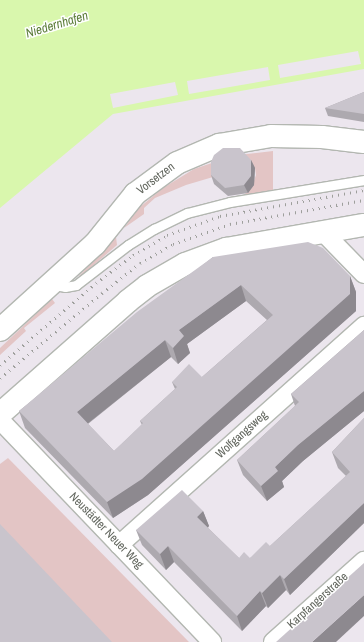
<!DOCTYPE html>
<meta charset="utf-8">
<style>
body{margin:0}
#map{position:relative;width:364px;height:642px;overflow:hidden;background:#ece6ee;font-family:"Archivo Narrow",sans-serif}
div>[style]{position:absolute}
.green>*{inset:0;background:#e3c5c5}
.water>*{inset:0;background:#d9f7ad}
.pier>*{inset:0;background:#ece6ee}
.roads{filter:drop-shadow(1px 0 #b3b7b1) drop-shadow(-1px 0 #b3b7b1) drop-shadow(0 1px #b3b7b1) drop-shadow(0 -1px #b3b7b1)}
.service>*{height:9px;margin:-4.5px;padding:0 4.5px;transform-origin:4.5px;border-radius:4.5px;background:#fff}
.minor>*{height:18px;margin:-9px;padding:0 9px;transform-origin:9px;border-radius:9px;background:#fff}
.secondary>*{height:22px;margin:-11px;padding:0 11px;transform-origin:11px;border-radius:11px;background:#fff}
.rail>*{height:3px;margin-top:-1.5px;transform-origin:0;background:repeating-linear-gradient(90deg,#9e9f9c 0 1px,transparent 0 6px)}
.wall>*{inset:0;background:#ada9af}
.shaded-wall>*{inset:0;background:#8d898f}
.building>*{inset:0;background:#c9c4cc}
span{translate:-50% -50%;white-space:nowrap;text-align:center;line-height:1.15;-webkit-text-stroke:3px #fff;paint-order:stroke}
.street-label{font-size:12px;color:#61655d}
.water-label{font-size:13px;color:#5d7e3b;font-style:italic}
</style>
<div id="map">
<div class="green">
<div style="clip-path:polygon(273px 151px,273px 190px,241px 197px,251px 189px,256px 175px,255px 168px,238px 155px)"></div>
<div style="clip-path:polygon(221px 160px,213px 177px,186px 185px,155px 198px,144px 208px,144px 214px,124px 228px,140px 207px,163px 188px,194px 169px)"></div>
<div style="clip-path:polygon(116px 237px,117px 245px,80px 277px,79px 276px)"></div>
<div style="clip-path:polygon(52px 299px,55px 303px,24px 328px,26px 331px,0 355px,0 348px)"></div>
<div style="clip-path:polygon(8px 458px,189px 642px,102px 642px,0 534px,0 464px)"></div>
</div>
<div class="water">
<div style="clip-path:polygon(0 0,364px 0,364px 69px,113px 114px,0 208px)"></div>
</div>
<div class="pier">
<div style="clip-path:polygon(358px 51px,361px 64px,280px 78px,278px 65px)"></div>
<div style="clip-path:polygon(268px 67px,270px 80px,189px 94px,187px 81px)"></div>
<div style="clip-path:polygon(175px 82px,178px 95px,113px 108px,110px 94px)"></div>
</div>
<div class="roads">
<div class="service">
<div style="left:53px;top:285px;width:12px;rotate:9deg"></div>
<div style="left:65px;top:287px;width:11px;rotate:-10deg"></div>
<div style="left:76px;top:285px;width:66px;rotate:-37.6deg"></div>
<div style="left:128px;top:245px;width:31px;rotate:-32deg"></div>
<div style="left:154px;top:229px;width:37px;rotate:-26deg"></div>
<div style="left:187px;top:213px;width:44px;rotate:-14.3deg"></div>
<div style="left:230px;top:202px;width:136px;rotate:-9.3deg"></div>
</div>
<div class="minor">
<div style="left:322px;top:231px;width:60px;rotate:45.7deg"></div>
<div style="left:0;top:420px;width:307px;rotate:46.3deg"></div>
<div style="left:119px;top:545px;width:329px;rotate:-41.8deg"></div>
<div style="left:273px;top:642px;width:122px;rotate:-41.7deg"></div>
</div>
<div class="secondary">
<div style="left:0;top:330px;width:128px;rotate:-42.2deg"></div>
<div style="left:95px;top:244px;width:64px;rotate:-51.3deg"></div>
<div style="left:135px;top:194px;width:52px;rotate:-36.4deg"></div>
<div style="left:177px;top:163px;width:46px;rotate:-23.2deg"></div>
<div style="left:219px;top:145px;width:53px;rotate:-9.8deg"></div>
<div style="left:271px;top:136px;width:51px;rotate:1.1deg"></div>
<div style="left:322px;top:137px;width:42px;rotate:6.8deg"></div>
<div style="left:0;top:414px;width:171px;rotate:-41.4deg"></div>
<div style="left:128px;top:301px;width:24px;rotate:-38deg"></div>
<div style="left:147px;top:286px;width:44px;rotate:-30.1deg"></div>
<div style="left:185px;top:264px;width:44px;rotate:-20.1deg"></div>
<div style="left:226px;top:249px;width:140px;rotate:-9.9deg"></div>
</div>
</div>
<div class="rail">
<div style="left:0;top:365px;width:126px;rotate:-40.5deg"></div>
<div style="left:96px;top:283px;width:46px;rotate:-37.1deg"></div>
<div style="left:133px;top:255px;width:39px;rotate:-30deg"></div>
<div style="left:167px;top:235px;width:56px;rotate:-19.7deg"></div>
<div style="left:220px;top:216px;width:146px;rotate:-10.2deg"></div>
<div style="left:0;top:378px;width:133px;rotate:-39.8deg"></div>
<div style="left:102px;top:293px;width:48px;rotate:-38.3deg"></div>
<div style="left:140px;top:263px;width:38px;rotate:-30deg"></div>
<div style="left:173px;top:244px;width:60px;rotate:-19.3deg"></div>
<div style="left:230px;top:224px;width:136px;rotate:-10.2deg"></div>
</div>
<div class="wall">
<div style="clip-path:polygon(364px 92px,364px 122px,328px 116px,325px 108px)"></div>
<div style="clip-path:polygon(251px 160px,255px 168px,254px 185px,248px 193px,228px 196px,214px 184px,211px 175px)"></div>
<div style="clip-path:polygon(evenodd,213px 257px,350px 276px,356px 292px,356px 311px,148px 495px,113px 518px,25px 428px,19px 411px,213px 257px,246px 301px,267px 320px,202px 377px,172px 382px,175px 389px,140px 421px,142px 425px,114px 451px,88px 424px,171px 357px,178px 364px,190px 353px,187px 344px,246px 301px)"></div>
<div style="clip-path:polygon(364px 330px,364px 411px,303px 461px,282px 481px,284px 487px,267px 501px,243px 475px,237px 460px,295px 406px,291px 394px)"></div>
<div style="clip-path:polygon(364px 418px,364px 523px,290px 595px,286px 590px,268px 608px,266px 606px,242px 631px,174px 562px,166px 570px,142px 545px,136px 530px,203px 511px,209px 526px,208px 528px,239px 558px,250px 558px,270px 546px,346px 476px,338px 468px,332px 452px)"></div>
</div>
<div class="shaded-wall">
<div style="clip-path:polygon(251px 160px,255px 168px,254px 185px,248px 193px,244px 185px)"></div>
<div style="clip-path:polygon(350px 276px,356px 292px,356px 311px,148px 495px,113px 518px,107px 502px)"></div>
<div style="clip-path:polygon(241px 285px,246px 301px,187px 344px,190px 353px,178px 364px,173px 348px,179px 330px)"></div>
<div style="clip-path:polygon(165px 340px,171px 357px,82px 428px,77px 412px)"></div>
<div style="clip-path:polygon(364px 391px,364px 411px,303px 461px,282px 481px,284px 487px,267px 501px,261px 486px,275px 467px,298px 445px)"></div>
<div style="clip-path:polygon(364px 503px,364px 523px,290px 595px,284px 579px)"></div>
<div style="clip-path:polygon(203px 511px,209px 526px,202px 532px,197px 517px)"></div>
<div style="clip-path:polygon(168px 546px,174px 562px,166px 570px,160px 554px)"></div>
<div style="clip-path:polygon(280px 575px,286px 590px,268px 608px,262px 593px)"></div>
<div style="clip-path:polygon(260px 591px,266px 606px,242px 631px,237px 616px)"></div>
<div style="clip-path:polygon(364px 595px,364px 616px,336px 642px,312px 642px)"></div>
</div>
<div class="building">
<div style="clip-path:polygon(364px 92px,364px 114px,325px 108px)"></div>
<div style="clip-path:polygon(223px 148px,240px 148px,251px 160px,251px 176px,244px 185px,225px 188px,211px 175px,211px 162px,214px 155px)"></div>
<div style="clip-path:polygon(evenodd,308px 242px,323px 248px,350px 276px,350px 294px,142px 479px,107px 502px,19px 411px,137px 312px,213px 257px,308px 242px,241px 285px,273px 315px,202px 377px,189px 364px,172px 382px,177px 387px,140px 421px,143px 423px,114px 451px,77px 412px,165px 340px,173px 348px,184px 336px,179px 330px,241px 285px)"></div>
<div style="clip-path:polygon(364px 330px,364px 391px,298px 445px,275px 467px,278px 471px,261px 486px,237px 460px,299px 402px,291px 394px)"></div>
<div style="clip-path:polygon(364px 418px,364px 503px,284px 579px,280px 575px,262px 593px,260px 591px,237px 616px,168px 546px,160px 554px,136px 530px,182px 490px,203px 511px,197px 517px,239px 558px,244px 552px,250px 558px,266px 542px,270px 546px,350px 472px,332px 452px)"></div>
<div style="clip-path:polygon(0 524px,112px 642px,0 642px)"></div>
<div style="clip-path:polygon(364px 563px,364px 595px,312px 642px,276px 642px)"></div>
</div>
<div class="street-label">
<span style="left:156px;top:179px;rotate:-37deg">Vorsetzen</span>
<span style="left:242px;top:435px;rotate:-42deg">Wolfgangsweg</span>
<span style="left:106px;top:531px;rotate:46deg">Neustädter Neuer Weg</span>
<span style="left:318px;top:601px;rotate:-42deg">Karpfangerstraße</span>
</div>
<div class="water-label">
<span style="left:57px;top:25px;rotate:-17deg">Niedernhafen</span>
</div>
</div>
